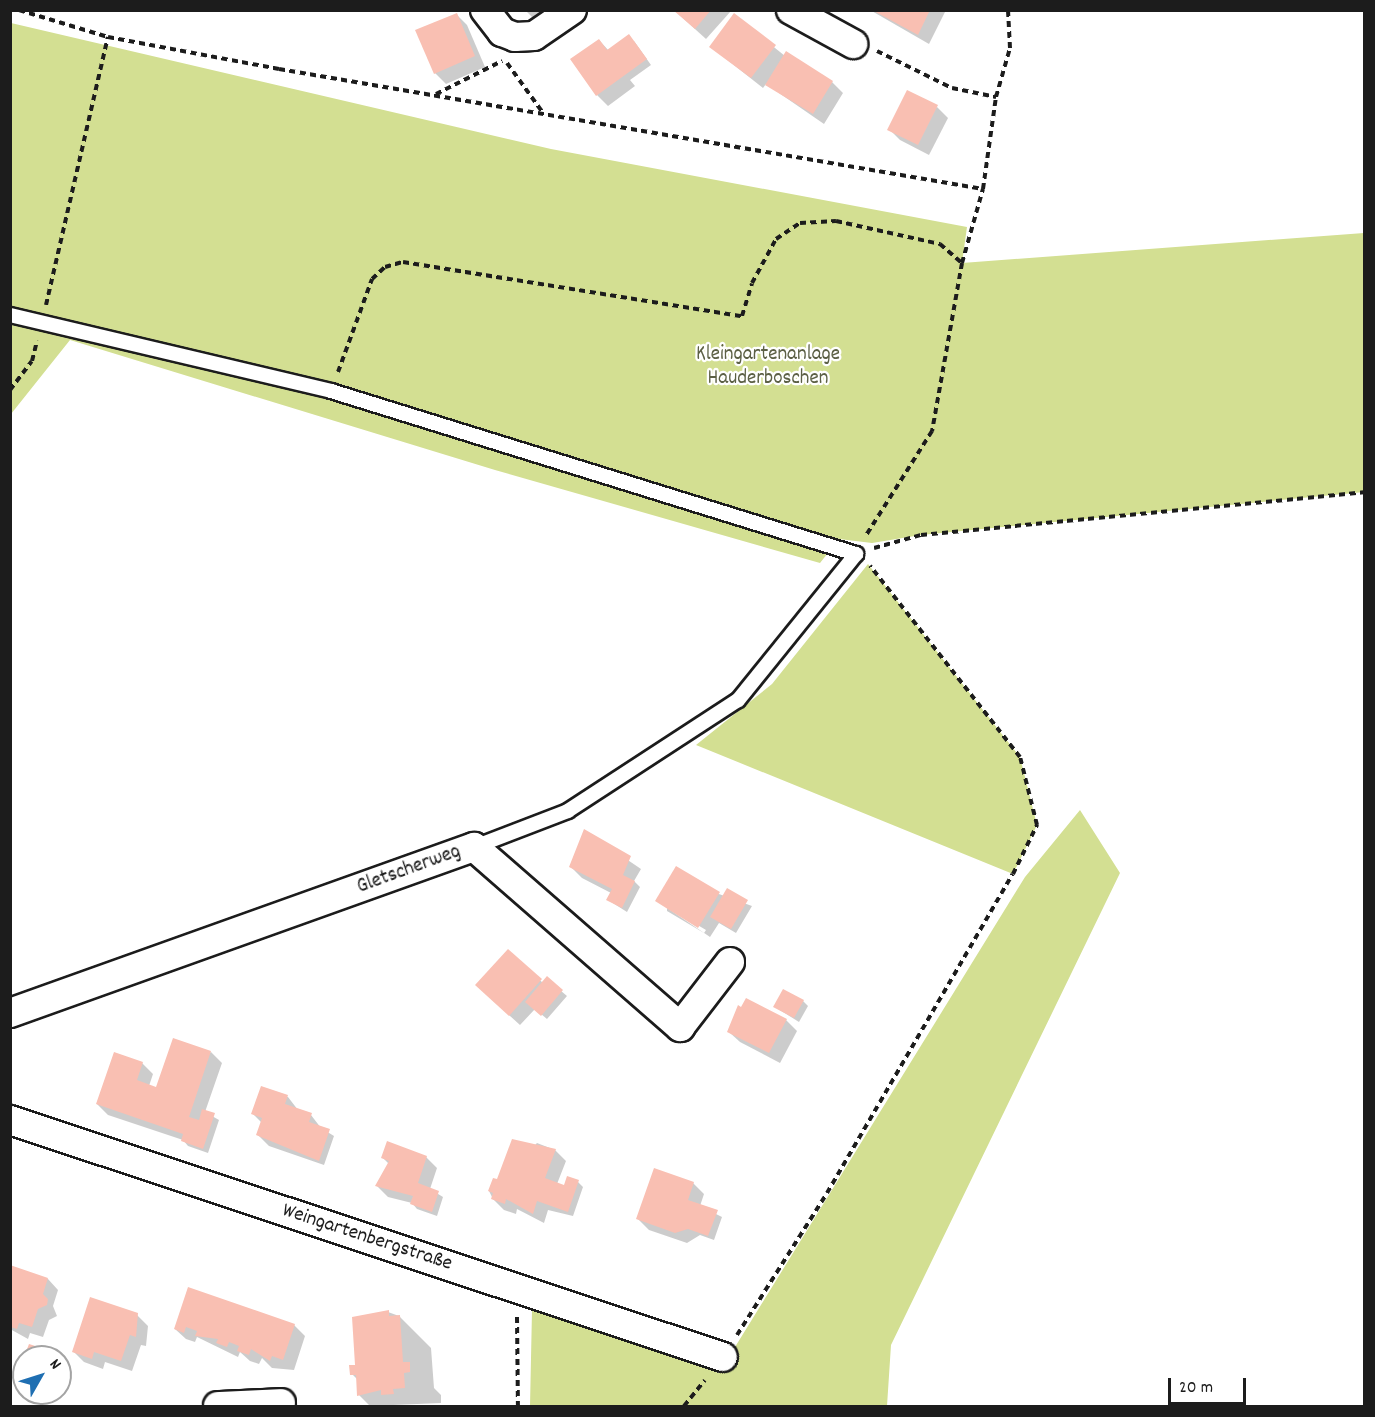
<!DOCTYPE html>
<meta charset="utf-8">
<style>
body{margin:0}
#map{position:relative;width:1375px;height:1417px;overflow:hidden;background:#fff;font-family:Dekko,sans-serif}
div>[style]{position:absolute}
.green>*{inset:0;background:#d3df92}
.shadow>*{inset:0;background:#0003}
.building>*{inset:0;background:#f9bfb2}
.path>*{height:4px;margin-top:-2px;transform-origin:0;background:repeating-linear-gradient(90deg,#1c1c1c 0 6px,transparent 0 10.5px)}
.roads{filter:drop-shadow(2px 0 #1c1c1c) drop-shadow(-2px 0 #1c1c1c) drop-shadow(0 2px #1c1c1c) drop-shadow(0 -2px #1c1c1c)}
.service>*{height:14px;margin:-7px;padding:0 7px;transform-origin:7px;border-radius:7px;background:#fff}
.minor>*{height:28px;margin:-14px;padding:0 14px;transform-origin:14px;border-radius:14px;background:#fff}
span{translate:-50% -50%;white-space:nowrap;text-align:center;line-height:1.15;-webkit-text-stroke:4.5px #fff;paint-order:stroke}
.park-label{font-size:21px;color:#5c6045}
.street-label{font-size:21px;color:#1c1c1c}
.frame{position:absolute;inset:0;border:12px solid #1c1c1c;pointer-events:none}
.north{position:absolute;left:12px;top:1345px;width:60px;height:60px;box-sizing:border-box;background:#fff;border:2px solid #a4a4a4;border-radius:50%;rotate:51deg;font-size:16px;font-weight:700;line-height:24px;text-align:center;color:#1c1c1c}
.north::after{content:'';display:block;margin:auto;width:21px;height:27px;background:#1f6fb2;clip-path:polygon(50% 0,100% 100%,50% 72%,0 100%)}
.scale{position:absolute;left:1168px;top:1378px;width:78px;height:27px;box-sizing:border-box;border:3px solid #1c1c1c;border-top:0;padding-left:8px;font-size:18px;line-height:21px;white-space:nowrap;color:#1c1c1c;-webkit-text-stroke:4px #fff;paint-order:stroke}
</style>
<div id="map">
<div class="green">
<div style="clip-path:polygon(11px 23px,551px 149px,967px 227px,962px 263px,1364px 233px,1364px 492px,921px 535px,872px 543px,839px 539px,820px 563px,495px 470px,70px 340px,11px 414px)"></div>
<div style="clip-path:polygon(868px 564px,1020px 757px,1037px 825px,1013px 874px,696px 745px,772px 684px)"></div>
<div style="clip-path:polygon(1080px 810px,1120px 873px,891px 1345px,887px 1406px,530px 1406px,532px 1310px,719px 1373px,1025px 877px)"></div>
</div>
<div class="shadow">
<div style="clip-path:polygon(525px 10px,547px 10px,534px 19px)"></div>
<div style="clip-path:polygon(674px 10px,730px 10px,731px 11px,706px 39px)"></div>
<div style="clip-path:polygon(870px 10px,946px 10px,929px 44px)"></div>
<div style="clip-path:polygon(456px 14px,467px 25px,485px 67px,446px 84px,435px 73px)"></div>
<div style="clip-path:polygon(734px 15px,785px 56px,832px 82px,843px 93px,824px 124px,766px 84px,763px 88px,711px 47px)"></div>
<div style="clip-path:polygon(599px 40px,609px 51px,634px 41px,651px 65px,630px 80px,635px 86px,608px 106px,597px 95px)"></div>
<div style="clip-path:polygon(937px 107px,948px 118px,929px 155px,900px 140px,889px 129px)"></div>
<div style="clip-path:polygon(585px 831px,641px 869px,634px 881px,640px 887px,627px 912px,608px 900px,611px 893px,582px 878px,571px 867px)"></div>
<div style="clip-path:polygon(evenodd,719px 894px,752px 906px,736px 933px,719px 923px,710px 937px,657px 901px,719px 894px,667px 907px,706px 930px,704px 933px,667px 911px,667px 907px)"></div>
<div style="clip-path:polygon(508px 951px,543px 983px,547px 979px,567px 996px,547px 1019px,535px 1009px,520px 1025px,488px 996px)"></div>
<div style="clip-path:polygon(803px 1001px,808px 1006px,799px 1022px,775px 1007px)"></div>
<div style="clip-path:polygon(742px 1009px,786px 1020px,797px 1031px,780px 1063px,740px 1042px,729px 1032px)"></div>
<div style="clip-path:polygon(211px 1052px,222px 1063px,205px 1112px,219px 1120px,208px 1153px,188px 1146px,183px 1140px,108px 1115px,97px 1104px,142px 1063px,153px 1074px,149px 1086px,157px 1089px)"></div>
<div style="clip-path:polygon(262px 1088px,288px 1097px,298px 1110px,311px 1115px,321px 1128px,334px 1136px,324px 1165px,269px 1146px,258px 1135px,262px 1123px,253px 1114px)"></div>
<div style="clip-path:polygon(537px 1143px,555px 1150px,566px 1161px,557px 1184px,564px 1187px,578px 1182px,583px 1187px,573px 1216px,548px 1210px,544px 1223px,517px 1209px,516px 1214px,504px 1210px,493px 1199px,489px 1191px)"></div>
<div style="clip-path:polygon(426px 1157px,437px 1168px,430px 1189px,443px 1197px,437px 1216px,417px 1209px,412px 1203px,388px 1197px,377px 1186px,389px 1164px,383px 1158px)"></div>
<div style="clip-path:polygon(693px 1183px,704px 1194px,700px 1206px,722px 1217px,714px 1240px,700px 1235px,687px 1243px,649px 1230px,638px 1219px)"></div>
<div style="clip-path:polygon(10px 1271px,48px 1279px,58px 1290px,53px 1306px,57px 1316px,49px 1320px,43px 1337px,30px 1333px,28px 1339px,10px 1329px)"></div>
<div style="clip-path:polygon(188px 1289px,294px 1325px,305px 1336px,294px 1370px,272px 1368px,262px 1358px,259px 1364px,250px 1361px,240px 1352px,238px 1357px,197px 1337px,195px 1342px,186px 1339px,175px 1329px)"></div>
<div style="clip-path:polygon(388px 1312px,399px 1316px,431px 1348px,434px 1388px,441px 1395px,441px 1403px,370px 1406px,359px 1395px,358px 1380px,352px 1374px)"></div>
<div style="clip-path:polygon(137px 1315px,148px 1326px,146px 1346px,141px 1345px,132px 1371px,105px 1362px,103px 1369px,84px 1362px,73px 1351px)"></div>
<div style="clip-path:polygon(24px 1362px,24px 1384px,14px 1374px)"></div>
</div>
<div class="building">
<div style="clip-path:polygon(673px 10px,711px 10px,695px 29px)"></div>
<div style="clip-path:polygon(872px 10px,930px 10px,918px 35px)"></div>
<div style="clip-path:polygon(457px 13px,475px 56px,434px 74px,415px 30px)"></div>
<div style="clip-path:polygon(734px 13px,776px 45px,751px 78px,709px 47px)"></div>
<div style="clip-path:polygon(629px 34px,647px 59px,596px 96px,570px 59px,599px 39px,607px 50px)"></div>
<div style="clip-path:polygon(786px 51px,833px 81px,813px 114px,765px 85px)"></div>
<div style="clip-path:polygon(907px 90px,938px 105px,918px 145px,887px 130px)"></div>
<div style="clip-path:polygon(584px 829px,631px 856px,623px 875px,635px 881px,622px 908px,606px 900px,612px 889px,569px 867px)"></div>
<div style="clip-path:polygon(676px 866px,720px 892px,698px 928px,655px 901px)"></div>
<div style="clip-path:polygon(727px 888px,748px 900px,731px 929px,710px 917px)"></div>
<div style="clip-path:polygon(508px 949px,542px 979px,509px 1016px,475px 985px)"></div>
<div style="clip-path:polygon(547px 976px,563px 990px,541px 1016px,525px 1002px)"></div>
<div style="clip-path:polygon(783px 989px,804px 1000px,794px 1018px,773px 1007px)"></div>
<div style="clip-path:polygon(746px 998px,787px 1019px,769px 1053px,727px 1032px,738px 1005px,741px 1007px)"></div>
<div style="clip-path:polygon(173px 1038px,211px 1051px,189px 1117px,199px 1120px,202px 1109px,215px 1113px,203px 1149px,181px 1141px,183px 1134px,96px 1104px,114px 1052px,143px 1062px,137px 1080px,156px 1087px)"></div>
<div style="clip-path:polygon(261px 1086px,288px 1095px,285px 1104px,312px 1113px,309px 1122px,330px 1129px,319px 1161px,256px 1135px,262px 1118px,251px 1114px)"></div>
<div style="clip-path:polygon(512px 1139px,556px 1149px,545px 1178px,564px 1185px,567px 1176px,579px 1180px,568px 1212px,537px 1201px,533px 1214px,506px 1199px,505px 1204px,491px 1199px,493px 1193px,488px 1191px,493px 1178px,497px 1179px)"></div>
<div style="clip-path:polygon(387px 1141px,427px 1156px,418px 1183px,439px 1191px,432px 1212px,410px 1204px,413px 1196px,375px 1186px,389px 1161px,381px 1158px)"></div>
<div style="clip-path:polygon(654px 1168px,694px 1182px,688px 1200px,718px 1210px,708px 1236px,688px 1229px,675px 1233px,636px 1219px)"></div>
<div style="clip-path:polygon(10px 1265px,48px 1278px,43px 1294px,48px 1299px,47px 1305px,38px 1309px,32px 1327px,19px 1323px,17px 1329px,10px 1327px)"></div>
<div style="clip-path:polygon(188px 1287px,295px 1324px,283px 1360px,272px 1356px,270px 1361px,251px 1349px,249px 1355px,237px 1351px,239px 1346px,229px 1342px,227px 1347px,216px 1343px,218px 1339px,195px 1336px,197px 1331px,186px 1327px,184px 1333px,174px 1329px)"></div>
<div style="clip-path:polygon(90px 1297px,138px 1313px,136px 1337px,130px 1335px,121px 1361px,94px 1352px,92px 1359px,72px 1352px)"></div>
<div style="clip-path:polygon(389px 1310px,389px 1316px,400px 1315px,403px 1362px,410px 1362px,410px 1372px,404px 1373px,405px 1388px,393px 1389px,394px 1394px,381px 1395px,381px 1390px,357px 1396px,356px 1375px,350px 1375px,349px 1365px,355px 1365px,352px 1317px)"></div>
<div style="clip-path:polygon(29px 1344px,51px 1351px,49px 1357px,24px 1357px)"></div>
<div style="clip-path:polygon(24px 1359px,24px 1378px,13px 1375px)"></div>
</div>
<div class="path">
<div style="left:19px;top:10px;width:93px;rotate:16.9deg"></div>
<div style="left:108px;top:37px;width:174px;rotate:10.6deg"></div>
<div style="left:279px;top:69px;width:714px;rotate:9.67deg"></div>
<div style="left:877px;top:51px;width:84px;rotate:26.3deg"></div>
<div style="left:952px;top:88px;width:45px;rotate:11.6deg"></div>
<div style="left:507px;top:63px;width:62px;rotate:54.2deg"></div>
<div style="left:436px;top:94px;width:74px;rotate:-26.6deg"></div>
<div style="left:962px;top:263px;width:77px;rotate:-74.2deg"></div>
<div style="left:983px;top:189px;width:93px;rotate:-82deg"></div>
<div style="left:996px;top:97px;width:51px;rotate:-74.1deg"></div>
<div style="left:1010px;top:48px;width:38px;rotate:-93deg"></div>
<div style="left:46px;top:305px;width:275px;rotate:-77deg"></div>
<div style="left:338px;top:372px;width:99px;rotate:-69.9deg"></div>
<div style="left:372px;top:279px;width:18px;rotate:-43deg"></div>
<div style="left:385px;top:267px;width:19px;rotate:-16deg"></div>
<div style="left:403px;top:262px;width:343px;rotate:9.1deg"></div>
<div style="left:742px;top:316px;width:34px;rotate:-73deg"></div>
<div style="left:752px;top:283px;width:50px;rotate:-61.4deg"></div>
<div style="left:776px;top:239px;width:29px;rotate:-34deg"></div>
<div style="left:800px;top:223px;width:36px;rotate:-3deg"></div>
<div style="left:836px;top:221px;width:107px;rotate:12.5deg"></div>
<div style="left:940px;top:244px;width:29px;rotate:41deg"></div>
<div style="left:962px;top:263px;width:171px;rotate:100.1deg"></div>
<div style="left:932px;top:431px;width:125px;rotate:122.3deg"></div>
<div style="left:10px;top:390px;width:36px;rotate:-53deg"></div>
<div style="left:32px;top:361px;width:21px;rotate:-76deg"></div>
<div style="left:874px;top:548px;width:49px;rotate:-15.5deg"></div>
<div style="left:921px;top:535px;width:445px;rotate:-5.5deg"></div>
<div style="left:517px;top:1317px;width:89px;rotate:89.4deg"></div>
<div style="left:737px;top:1335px;width:168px;rotate:-57.6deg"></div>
<div style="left:827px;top:1193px;width:369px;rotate:-59.8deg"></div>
<div style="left:1013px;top:874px;width:55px;rotate:-63.9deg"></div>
<div style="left:1037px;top:825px;width:70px;rotate:-104deg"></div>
<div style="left:1020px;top:757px;width:243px;rotate:-128.1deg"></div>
<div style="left:684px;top:1406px;width:33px;rotate:-51deg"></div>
</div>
<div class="roads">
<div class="service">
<div style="left:10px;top:315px;width:330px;rotate:13.3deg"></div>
<div style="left:331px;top:391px;width:550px;rotate:17.25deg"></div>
<div style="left:856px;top:554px;width:188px;rotate:128.9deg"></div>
<div style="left:738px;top:700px;width:203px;rotate:146.9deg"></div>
<div style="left:568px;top:811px;width:101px;rotate:159deg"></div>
</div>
<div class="minor">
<div style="left:485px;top:10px;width:28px;rotate:52deg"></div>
<div style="left:502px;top:32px;width:14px;rotate:21deg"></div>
<div style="left:515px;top:37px;width:19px;rotate:-3deg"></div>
<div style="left:534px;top:36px;width:46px;rotate:-34.4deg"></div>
<div style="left:791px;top:10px;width:71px;rotate:28.7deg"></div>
<div style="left:10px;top:1013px;width:493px;rotate:-19.7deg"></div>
<div style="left:474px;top:847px;width:274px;rotate:41.1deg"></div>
<div style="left:680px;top:1027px;width:82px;rotate:-52.4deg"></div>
<div style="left:10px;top:1120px;width:751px;rotate:18.39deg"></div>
<div style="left:218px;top:1406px;width:63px;rotate:-2.7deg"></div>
</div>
</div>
<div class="park-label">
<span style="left:768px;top:367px">Kleingartenanlage<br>Hauderboschen</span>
</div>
<div class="street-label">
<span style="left:409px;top:870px;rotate:-20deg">Gletscherweg</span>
<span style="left:367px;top:1238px;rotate:18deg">Weingartenbergstraße</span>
</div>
<div class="frame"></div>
<div class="north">N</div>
<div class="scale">20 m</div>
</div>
